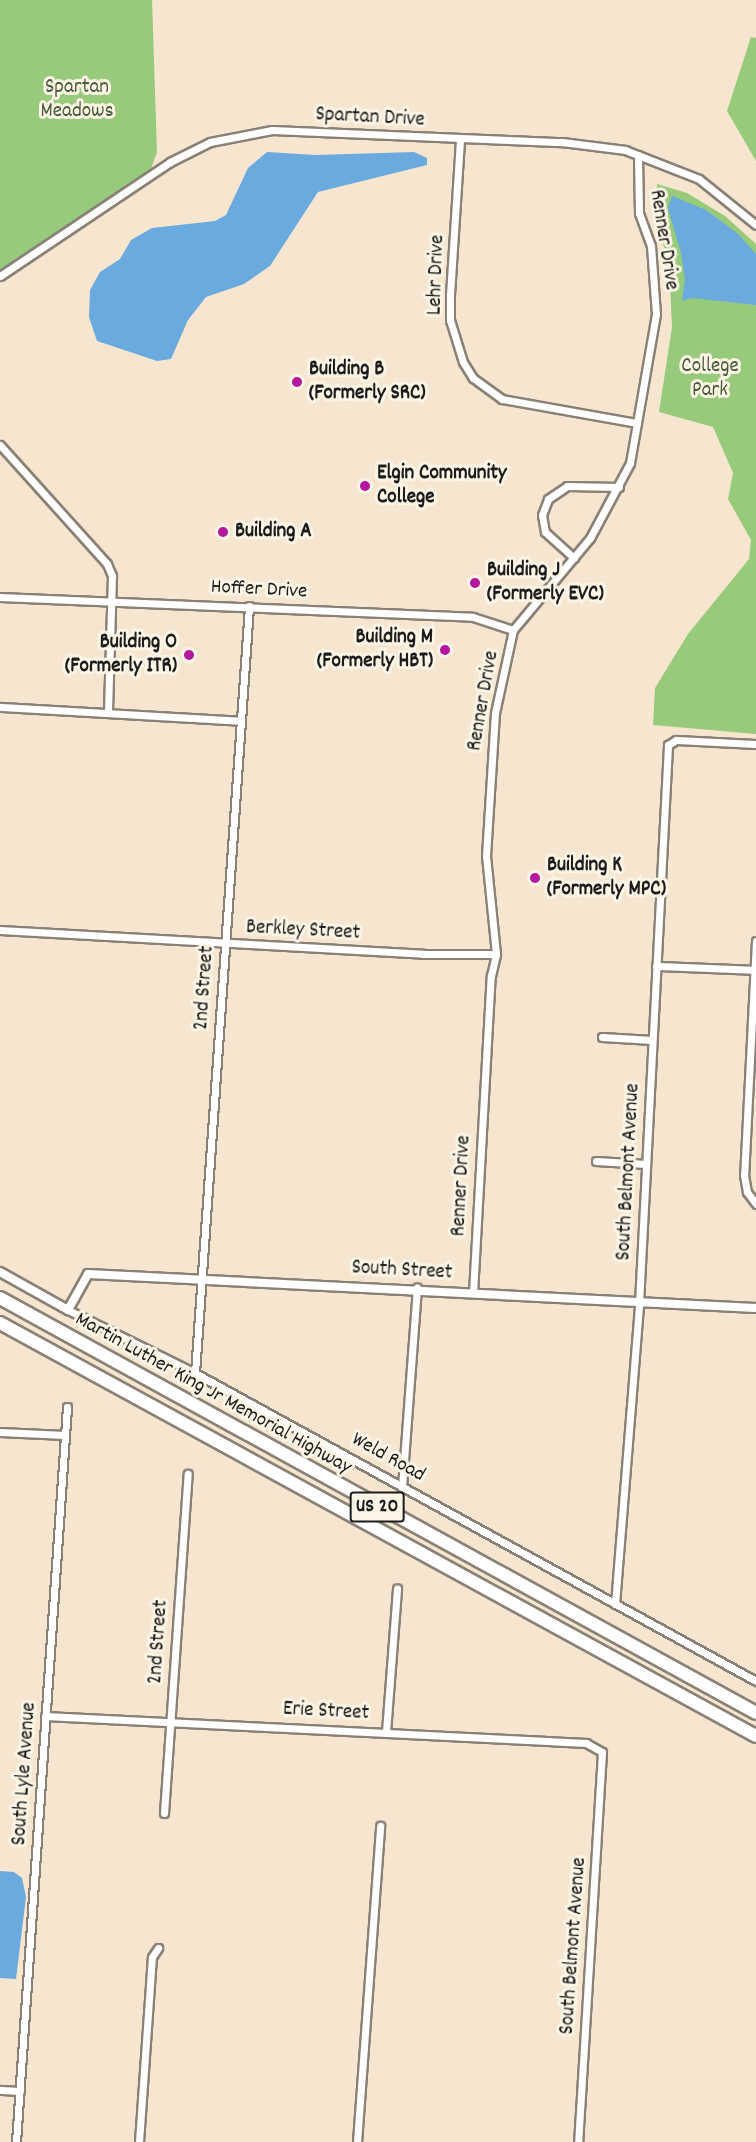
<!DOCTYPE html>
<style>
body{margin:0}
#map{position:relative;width:756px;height:2142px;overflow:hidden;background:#f7e6cf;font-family:Dekko,sans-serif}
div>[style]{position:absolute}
.green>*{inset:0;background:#97ca7b}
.water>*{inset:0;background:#6baade}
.roads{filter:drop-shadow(2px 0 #8a8176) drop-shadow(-2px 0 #8a8176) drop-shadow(0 2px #8a8176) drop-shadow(0 -2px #8a8176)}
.minor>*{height:7px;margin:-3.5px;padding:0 3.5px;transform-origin:3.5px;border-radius:3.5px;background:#fff}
.tertiary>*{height:8px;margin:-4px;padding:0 4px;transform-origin:4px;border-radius:4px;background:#fff}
.motorway>*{height:12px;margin:-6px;padding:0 6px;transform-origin:6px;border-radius:6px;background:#fff}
.dots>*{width:16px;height:16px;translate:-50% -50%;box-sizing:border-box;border:3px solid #fcf5e5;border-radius:50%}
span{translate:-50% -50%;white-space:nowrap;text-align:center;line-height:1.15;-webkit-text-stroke:6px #fcf5e5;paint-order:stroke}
.shield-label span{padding:2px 4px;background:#fcf5e5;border:2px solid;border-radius:4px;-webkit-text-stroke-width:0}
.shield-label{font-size:20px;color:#1c1c1c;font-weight:700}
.park-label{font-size:21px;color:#47593d}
.street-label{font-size:21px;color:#1c1c1c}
.poi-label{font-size:21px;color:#1c1c1c;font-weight:700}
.left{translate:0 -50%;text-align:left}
.right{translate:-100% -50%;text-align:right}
</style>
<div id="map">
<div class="green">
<div style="clip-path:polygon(0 0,152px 0,157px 152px,151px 169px,0 270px)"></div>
<div style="clip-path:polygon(751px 37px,756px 38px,756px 161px,727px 111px)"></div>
<div style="clip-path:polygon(657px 184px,687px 193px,725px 216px,756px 244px,756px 734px,653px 725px,655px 688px,688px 634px,749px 559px,751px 540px,728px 499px,733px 473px,713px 427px,659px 412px,672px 327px,669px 263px,655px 218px)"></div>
</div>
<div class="water">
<div style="clip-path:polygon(267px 152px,316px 155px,414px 152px,427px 158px,427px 165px,318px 192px,270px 266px,244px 284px,206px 297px,188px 320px,171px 359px,157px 361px,97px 341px,89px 317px,90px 290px,100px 272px,120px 259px,131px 240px,152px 228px,215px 221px,226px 215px,248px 168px)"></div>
<div style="clip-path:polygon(672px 196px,706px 210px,737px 233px,756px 254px,756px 305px,692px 298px,682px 301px,685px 279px,681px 253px,668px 208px)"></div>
<div style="clip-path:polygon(0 1871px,14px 1872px,22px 1878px,26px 1897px,16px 1979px,0 1978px)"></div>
</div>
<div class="roads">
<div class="minor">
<div style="left:460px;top:140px;width:155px;rotate:93.7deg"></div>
<div style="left:450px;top:295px;width:25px;rotate:90deg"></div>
<div style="left:450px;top:320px;width:44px;rotate:72.8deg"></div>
<div style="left:463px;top:362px;width:19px;rotate:58deg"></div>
<div style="left:473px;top:378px;width:36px;rotate:36deg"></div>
<div style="left:502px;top:399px;width:137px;rotate:10.1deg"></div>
<div style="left:0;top:276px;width:205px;rotate:-33.8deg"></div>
<div style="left:170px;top:162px;width:45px;rotate:-26.6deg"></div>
<div style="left:210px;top:142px;width:63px;rotate:-11deg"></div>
<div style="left:272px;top:130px;width:290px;rotate:2.4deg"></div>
<div style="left:562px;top:142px;width:64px;rotate:7.2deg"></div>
<div style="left:625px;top:150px;width:79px;rotate:21.4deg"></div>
<div style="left:699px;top:179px;width:73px;rotate:38.9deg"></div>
<div style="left:0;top:445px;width:160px;rotate:48deg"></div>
<div style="left:107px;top:564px;width:13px;rotate:67deg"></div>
<div style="left:112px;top:576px;width:137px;rotate:91.7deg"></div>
<div style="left:574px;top:558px;width:39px;rotate:-138deg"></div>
<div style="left:545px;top:532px;width:17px;rotate:-100deg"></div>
<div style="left:542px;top:515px;width:17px;rotate:-69deg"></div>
<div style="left:548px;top:499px;width:23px;rotate:-34deg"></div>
<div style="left:567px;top:486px;width:52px;rotate:1.1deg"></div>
<div style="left:0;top:597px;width:473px;rotate:2.4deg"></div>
<div style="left:473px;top:617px;width:42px;rotate:18deg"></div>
<div style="left:0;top:707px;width:241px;rotate:3.3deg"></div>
<div style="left:0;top:930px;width:424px;rotate:3.2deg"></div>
<div style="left:423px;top:954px;width:73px"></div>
<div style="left:756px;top:941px;width:234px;rotate:92.9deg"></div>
<div style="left:744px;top:1175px;width:17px;rotate:80deg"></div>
<div style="left:747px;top:1192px;width:15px;rotate:53deg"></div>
<div style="left:656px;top:966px;width:99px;rotate:2.3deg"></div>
<div style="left:602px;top:1037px;width:50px;rotate:3.4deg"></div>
<div style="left:596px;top:1161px;width:50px;rotate:3.4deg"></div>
<div style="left:473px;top:1293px;width:318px;rotate:-86.8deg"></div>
<div style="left:491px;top:976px;width:23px;rotate:-77deg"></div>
<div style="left:496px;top:954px;width:99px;rotate:-95.8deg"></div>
<div style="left:486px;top:856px;width:143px;rotate:-86.4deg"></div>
<div style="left:495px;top:713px;width:85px;rotate:-77.8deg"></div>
<div style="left:513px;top:630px;width:120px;rotate:-50.1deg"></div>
<div style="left:590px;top:538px;width:85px;rotate:-61.9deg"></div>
<div style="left:630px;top:463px;width:151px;rotate:-80.1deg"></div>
<div style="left:656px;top:314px;width:68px;rotate:-94.2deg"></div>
<div style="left:651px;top:246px;width:35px;rotate:-110deg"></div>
<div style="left:639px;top:213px;width:58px;rotate:-91deg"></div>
<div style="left:68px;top:1310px;width:142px;rotate:26.4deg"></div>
<div style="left:195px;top:1373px;width:640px;rotate:28.77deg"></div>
<div style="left:195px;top:1373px;width:769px;rotate:-85.97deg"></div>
<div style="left:0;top:1432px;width:65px;rotate:2.6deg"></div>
<div style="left:402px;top:1487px;width:200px;rotate:-85.7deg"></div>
<div style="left:615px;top:1604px;width:302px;rotate:-85.4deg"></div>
<div style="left:639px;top:1303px;width:559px;rotate:-87.02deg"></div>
<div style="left:668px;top:745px;width:9px;rotate:-32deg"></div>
<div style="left:676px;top:740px;width:80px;rotate:2.9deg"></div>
<div style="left:45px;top:1716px;width:542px;rotate:2.86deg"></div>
<div style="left:586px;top:1743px;width:18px;rotate:29deg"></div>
<div style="left:602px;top:1752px;width:391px;rotate:93.5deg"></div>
<div style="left:386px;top:1732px;width:144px;rotate:-85.6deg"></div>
<div style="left:164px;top:1813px;width:340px;rotate:-86deg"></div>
<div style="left:0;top:2090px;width:20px;rotate:3deg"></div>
<div style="left:16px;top:2142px;width:737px;rotate:-86.03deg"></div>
<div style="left:139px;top:2142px;width:185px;rotate:-86deg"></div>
<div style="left:152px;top:1957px;width:11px;rotate:-56deg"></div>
<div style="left:357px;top:2142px;width:317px;rotate:-85.8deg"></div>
</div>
<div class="tertiary">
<div style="left:0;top:1272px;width:78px;rotate:29.2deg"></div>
<div style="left:68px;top:1310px;width:41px;rotate:-60.9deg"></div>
<div style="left:88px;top:1274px;width:669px;rotate:2.91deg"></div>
</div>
<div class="motorway">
<div style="left:0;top:1298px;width:862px;rotate:28.76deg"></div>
<div style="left:0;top:1323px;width:861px;rotate:28.65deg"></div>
</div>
</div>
<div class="dots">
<div style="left:297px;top:382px;background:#b5179e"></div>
<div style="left:365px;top:486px;background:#b5179e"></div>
<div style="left:223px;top:532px;background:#b5179e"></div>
<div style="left:475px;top:583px;background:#b5179e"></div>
<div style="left:445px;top:650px;background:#b5179e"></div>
<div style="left:189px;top:655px;background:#b5179e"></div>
<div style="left:535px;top:878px;background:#b5179e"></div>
</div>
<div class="shield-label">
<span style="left:377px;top:1507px">US 20</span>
</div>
<div class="park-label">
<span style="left:77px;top:100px">Spartan<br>Meadows</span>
<span style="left:710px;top:379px">College<br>Park</span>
</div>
<div class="street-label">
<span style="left:370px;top:118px;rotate:3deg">Spartan Drive</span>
<span style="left:663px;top:240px;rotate:81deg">Renner Drive</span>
<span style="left:437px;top:275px;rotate:-88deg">Lehr Drive</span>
<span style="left:259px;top:590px;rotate:3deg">Hoffer Drive</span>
<span style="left:484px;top:701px;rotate:-80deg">Renner Drive</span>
<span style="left:303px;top:931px;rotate:3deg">Berkley Street</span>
<span style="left:205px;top:988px;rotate:-86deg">2nd Street</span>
<span style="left:629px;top:1172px;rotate:-87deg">South Belmont Avenue</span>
<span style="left:462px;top:1186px;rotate:-87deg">Renner Drive</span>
<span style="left:402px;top:1271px;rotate:3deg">South Street</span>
<span style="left:213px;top:1394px;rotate:29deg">Martin Luther King Jr Memorial Highway</span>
<span style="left:388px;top:1458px;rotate:29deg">Weld Road</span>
<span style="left:159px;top:1642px;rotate:-86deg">2nd Street</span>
<span style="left:326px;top:1712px;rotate:3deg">Erie Street</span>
<span style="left:25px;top:1774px;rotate:-86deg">South Lyle Avenue</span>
<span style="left:574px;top:1946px;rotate:-86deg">South Belmont Avenue</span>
</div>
<div class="poi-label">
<span class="left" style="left:309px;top:382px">Building B<br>(Formerly SRC)</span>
<span class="left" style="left:377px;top:486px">Elgin Community<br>College</span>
<span class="left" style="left:235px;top:532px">Building A</span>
<span class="left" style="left:487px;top:583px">Building J<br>(Formerly EVC)</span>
<span class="right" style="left:433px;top:650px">Building M<br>(Formerly HBT)</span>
<span class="right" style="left:177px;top:655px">Building O<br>(Formerly ITR)</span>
<span class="left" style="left:547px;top:878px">Building K<br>(Formerly MPC)</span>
</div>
</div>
